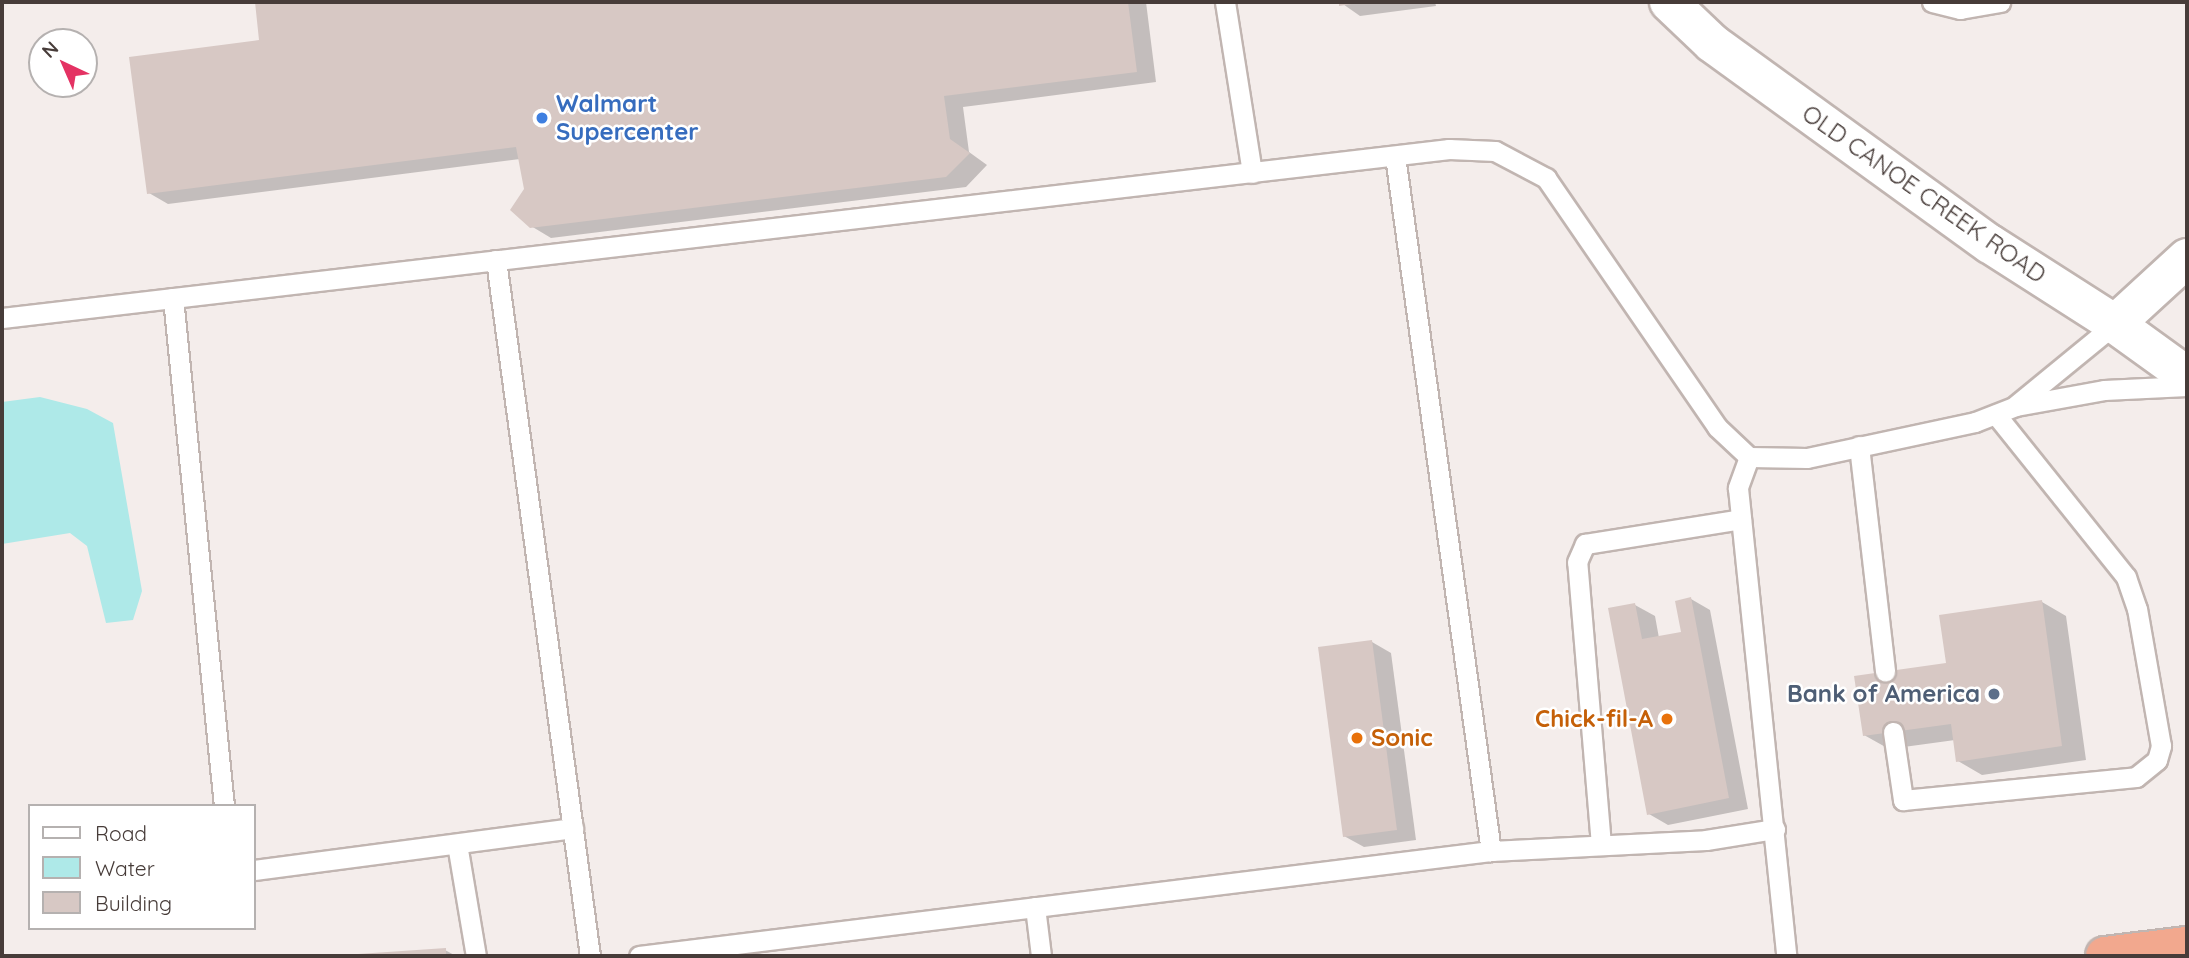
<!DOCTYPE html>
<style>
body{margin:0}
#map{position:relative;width:2189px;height:958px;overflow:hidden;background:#f4edeb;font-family:Quicksand,sans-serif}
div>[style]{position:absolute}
.water>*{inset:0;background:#aee9e8}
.shadow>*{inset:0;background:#0003}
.building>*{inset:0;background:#d7c8c4}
.roads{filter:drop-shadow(2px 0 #c1b5b1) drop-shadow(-2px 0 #c1b5b1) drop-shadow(0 2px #c1b5b1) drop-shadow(0 -2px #c1b5b1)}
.service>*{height:19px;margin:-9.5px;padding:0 9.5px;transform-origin:9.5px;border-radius:9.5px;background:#fff}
.minor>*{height:38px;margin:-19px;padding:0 19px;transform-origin:19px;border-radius:19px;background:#fff}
.tertiary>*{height:38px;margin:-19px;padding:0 19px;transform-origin:19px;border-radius:19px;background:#fff}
.trunk>*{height:38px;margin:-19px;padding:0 19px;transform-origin:19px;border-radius:19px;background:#f2a88e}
.dots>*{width:19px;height:19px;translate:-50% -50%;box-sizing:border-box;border:4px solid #fff;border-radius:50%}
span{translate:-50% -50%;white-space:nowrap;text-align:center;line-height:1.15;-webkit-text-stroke:5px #fff;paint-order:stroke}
.shop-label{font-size:24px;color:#366cbe;font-weight:700}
.left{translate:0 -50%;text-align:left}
.street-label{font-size:24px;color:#473c39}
.service-label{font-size:24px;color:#4e5e75;font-weight:700}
.right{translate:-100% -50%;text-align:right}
.food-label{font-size:24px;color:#c56008;font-weight:700}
.frame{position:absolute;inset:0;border:4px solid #473c39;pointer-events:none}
.legend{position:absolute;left:28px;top:804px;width:228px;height:126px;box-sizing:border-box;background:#fff;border:2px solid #b5b1b0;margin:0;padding:9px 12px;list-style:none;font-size:21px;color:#473c39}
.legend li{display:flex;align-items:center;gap:14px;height:35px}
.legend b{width:35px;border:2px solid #b5b1b0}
.north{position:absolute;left:28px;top:28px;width:70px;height:70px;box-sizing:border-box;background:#fff;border:2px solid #b5b1b0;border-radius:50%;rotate:316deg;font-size:19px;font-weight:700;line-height:28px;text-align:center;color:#473c39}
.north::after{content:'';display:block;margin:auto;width:24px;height:32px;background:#e43263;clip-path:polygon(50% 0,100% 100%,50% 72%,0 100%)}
</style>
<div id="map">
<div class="water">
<div style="clip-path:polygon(40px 397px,87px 409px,113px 423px,142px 591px,133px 620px,106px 623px,87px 546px,70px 533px,2px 544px,2px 402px)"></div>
</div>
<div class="shadow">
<div style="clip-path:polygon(257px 2px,1146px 2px,1156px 82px,963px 107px,969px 152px,987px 165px,966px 187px,551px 238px,531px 226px,520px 159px,168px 204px,149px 193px,261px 41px)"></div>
<div style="clip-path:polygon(1340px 2px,1435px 2px,1436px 6px,1360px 16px)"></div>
<div style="clip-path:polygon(1691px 599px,1710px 610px,1748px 809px,1668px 825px,1649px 814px,1635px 605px,1655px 616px,1659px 638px,1683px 634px)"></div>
<div style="clip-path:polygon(2042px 602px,2066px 616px,2086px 760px,1982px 775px,1958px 761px,1955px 740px,1889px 749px,1864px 735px,1948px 664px)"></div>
<div style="clip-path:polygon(1372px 642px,1391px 653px,1416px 840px,1364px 847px,1344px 836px)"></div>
<div style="clip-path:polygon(445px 950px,456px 956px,355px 956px)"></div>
</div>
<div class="building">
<div style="clip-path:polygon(255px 2px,1128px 2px,1137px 72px,944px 96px,950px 139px,970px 153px,946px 177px,530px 228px,510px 210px,524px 189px,516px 147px,147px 194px,129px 57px,259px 40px)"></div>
<div style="clip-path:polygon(1339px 2px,1358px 2px,1358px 3px,1339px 6px)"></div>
<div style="clip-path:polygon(1691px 597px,1729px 798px,1647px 815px,1608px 608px,1635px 603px,1642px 639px,1681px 632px,1675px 601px)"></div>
<div style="clip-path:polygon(2042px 600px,2062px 746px,1956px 762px,1951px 724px,1863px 736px,1854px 676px,1946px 663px,1939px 615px)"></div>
<div style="clip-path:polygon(1372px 640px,1397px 830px,1343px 837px,1318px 647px)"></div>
<div style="clip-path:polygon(446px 948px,446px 956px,359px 956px,358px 954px)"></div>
</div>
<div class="roads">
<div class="service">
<div style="left:1225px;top:2px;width:173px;rotate:81deg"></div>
<div style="left:1932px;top:2px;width:29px;rotate:14deg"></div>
<div style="left:1960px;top:9px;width:41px;rotate:-9.9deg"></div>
<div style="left:1395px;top:156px;width:702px;rotate:82.14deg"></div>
<div style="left:496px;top:260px;width:702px;rotate:82.31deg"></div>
<div style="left:173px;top:298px;width:511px;rotate:84.27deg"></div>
<div style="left:2px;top:318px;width:1457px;rotate:-6.66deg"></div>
<div style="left:1449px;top:149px;width:46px;rotate:2.5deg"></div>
<div style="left:1495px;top:151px;width:58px;rotate:27.9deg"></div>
<div style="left:1546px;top:178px;width:302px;rotate:55.5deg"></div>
<div style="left:1717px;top:427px;width:44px;rotate:43.2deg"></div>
<div style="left:1749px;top:457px;width:58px;rotate:1deg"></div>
<div style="left:1807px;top:458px;width:172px;rotate:-12.1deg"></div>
<div style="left:1975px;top:422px;width:44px;rotate:-21.3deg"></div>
<div style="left:2016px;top:406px;width:89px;rotate:-10.3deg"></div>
<div style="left:2104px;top:390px;width:83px;rotate:-2.8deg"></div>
<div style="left:2016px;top:405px;width:128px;rotate:-39.3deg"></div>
<div style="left:1859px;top:446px;width:227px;rotate:83.4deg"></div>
<div style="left:1749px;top:457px;width:33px;rotate:110deg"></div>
<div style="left:1738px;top:488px;width:470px;rotate:84.1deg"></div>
<div style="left:1893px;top:732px;width:69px;rotate:81.6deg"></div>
<div style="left:1903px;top:800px;width:234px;rotate:-5.6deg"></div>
<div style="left:2136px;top:777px;width:27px;rotate:-39deg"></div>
<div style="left:2157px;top:760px;width:15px;rotate:-74deg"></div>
<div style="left:2161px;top:746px;width:139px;rotate:-99.9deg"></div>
<div style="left:2137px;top:609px;width:34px;rotate:-109deg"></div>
<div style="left:2126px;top:577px;width:208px;rotate:-128.7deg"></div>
<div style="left:457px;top:844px;width:114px;rotate:80.4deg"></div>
<div style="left:1601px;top:845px;width:284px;rotate:-94.8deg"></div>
<div style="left:1577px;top:562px;width:20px;rotate:-66deg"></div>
<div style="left:1585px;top:544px;width:158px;rotate:-9.1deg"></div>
<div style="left:254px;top:870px;width:322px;rotate:-7.5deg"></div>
<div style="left:1035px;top:907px;width:49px;rotate:83deg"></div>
<div style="left:639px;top:956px;width:858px;rotate:-7.03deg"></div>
<div style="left:1491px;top:851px;width:215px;rotate:-2.9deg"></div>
<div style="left:1706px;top:840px;width:70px;rotate:-9.1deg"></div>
</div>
<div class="minor">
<div style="left:1669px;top:2px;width:59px;rotate:43.6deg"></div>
<div style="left:1712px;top:43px;width:343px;rotate:35.9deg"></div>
<div style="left:1990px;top:244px;width:148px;rotate:32.6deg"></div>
</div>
<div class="tertiary">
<div style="left:2187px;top:258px;width:98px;rotate:137.5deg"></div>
<div style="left:2115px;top:324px;width:89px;rotate:35.8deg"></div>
</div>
<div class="trunk">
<div style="left:2105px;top:956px;width:83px;rotate:-7deg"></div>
</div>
</div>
<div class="dots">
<div style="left:542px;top:118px;background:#3f7fe0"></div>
<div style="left:1994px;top:694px;background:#5c6f8a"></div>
<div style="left:1667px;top:719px;background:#e8710a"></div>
<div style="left:1357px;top:738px;background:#e8710a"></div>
</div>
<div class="shop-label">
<span class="left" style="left:556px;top:118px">Walmart<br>Supercenter</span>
</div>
<div class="street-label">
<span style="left:1924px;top:194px;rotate:35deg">OLD CANOE CREEK ROAD</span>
</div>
<div class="service-label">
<span class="right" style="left:1980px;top:694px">Bank of America</span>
</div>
<div class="food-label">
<span class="right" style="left:1653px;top:719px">Chick-fil-A</span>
<span class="left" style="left:1371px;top:738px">Sonic</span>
</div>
<div class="frame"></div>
<ul class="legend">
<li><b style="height:9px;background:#fff"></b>Road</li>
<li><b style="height:19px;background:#aee9e8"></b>Water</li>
<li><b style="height:19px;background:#d7c8c4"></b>Building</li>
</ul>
<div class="north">N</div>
</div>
